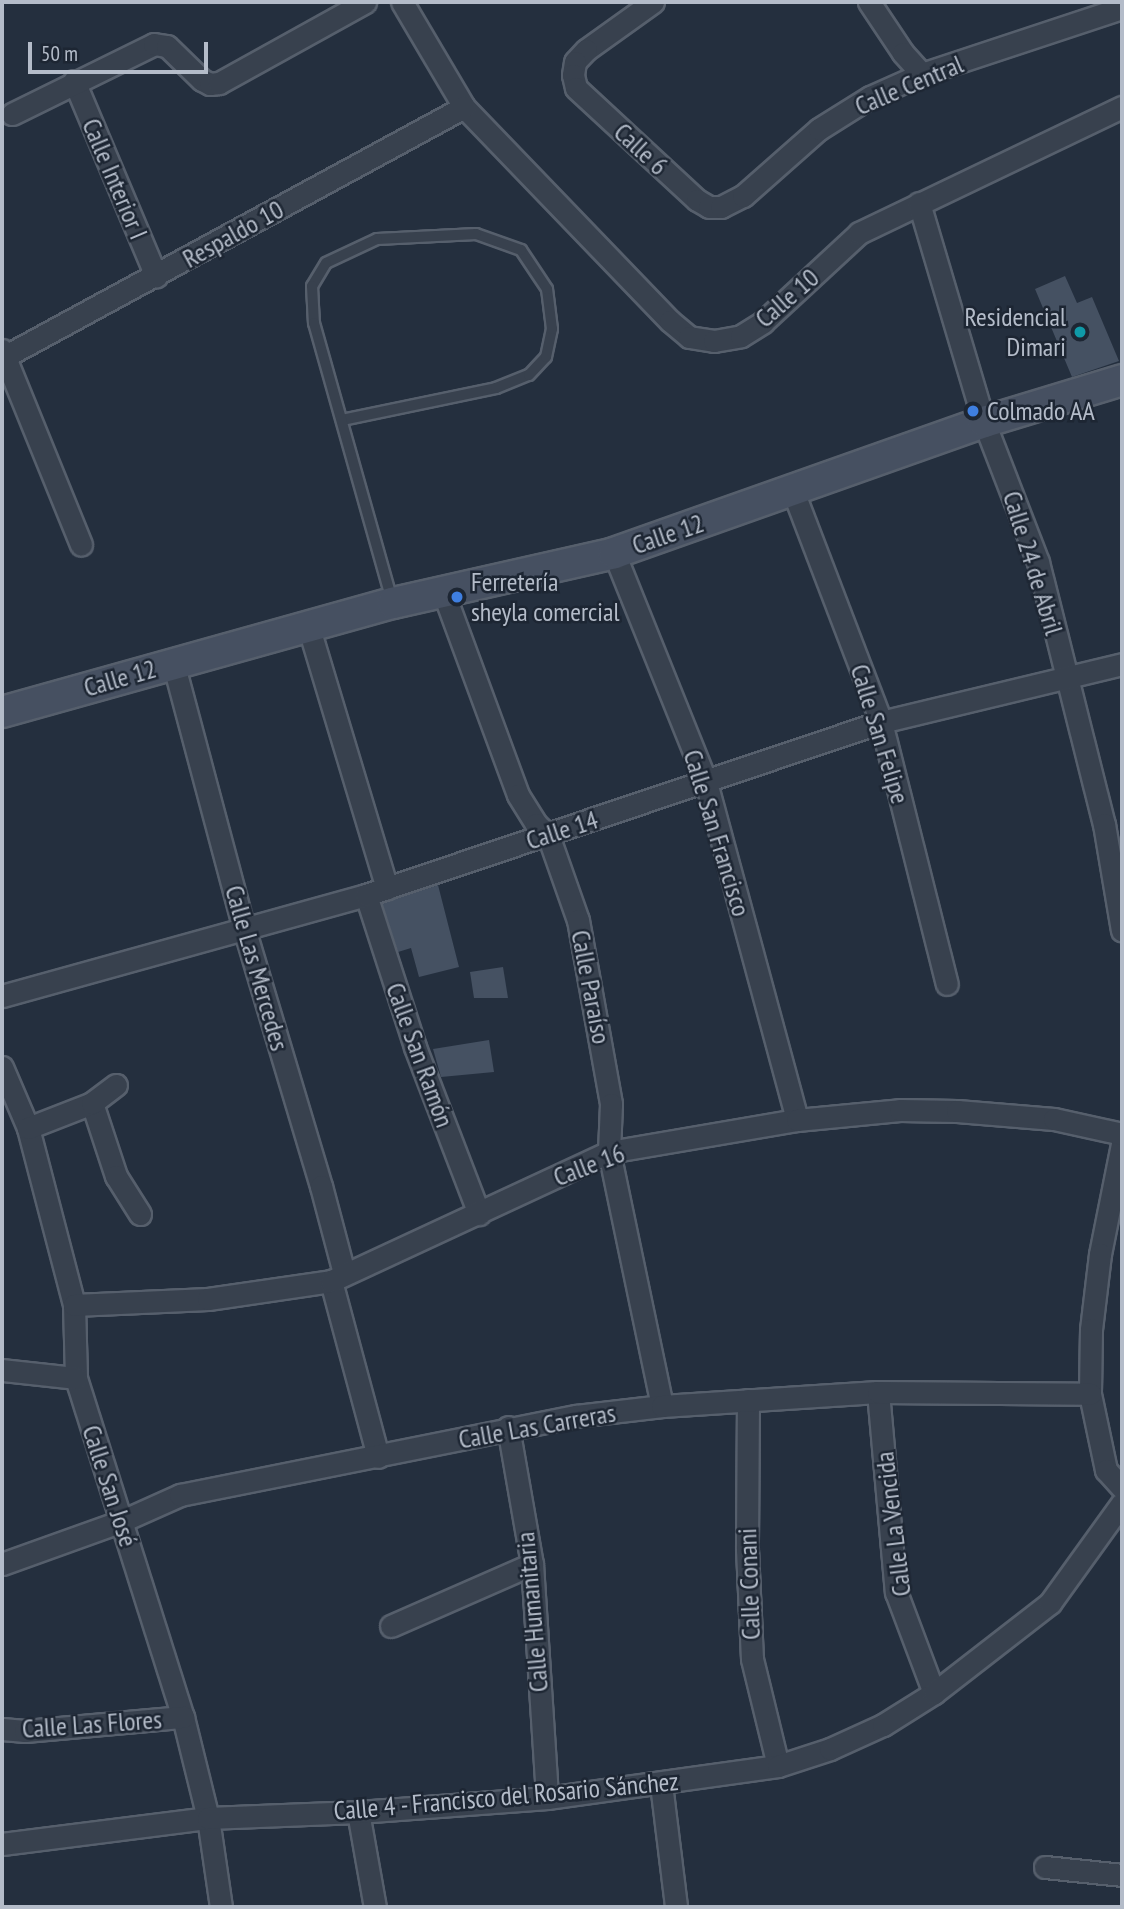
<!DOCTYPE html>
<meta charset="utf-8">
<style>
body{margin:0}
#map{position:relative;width:1124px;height:1909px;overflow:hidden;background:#242f3e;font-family:"PT Sans Narrow",sans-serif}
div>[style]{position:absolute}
.building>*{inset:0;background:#455162}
.roads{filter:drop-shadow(2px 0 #565f6c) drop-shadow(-2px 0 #565f6c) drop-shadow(0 2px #565f6c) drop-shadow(0 -2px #565f6c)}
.service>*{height:10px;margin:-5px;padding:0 5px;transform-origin:5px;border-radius:5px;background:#38414e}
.minor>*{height:21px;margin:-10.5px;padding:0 10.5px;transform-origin:10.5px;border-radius:10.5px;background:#38414e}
.secondary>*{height:30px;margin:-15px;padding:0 15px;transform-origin:15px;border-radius:15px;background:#465061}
.dots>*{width:19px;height:19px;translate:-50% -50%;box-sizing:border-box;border:4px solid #1d2633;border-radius:50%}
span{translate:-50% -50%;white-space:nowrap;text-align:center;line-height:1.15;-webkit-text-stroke:5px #1d2633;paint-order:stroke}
.street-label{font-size:26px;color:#b4bcc9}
.poi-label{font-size:26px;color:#b4bcc9}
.right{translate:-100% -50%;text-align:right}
.left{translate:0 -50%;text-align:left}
.frame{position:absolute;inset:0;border:4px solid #b4bcc9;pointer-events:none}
.scale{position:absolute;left:28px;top:42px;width:180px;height:32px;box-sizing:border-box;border:4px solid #b4bcc9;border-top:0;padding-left:9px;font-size:21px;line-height:24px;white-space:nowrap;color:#b4bcc9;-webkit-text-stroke:5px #1d2633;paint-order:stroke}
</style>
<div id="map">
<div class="building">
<div style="clip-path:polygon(1065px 276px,1077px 303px,1092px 297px,1119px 361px,1072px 377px,1035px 289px)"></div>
<div style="clip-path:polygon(438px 885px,459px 967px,419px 977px,411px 948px,398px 952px,382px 903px)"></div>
<div style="clip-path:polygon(503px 967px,508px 998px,474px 998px,470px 972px)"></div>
<div style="clip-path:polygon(489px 1040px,494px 1072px,441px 1077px,433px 1049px)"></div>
</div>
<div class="roads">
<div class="service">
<div style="left:342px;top:420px;width:157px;rotate:-11.7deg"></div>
<div style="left:496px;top:388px;width:35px;rotate:-22deg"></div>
<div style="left:529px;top:375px;width:25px;rotate:-47deg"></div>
<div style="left:546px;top:357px;width:29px;rotate:-78deg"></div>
<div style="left:552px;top:329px;width:40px;rotate:-97.1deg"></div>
<div style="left:547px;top:289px;width:47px;rotate:-123.7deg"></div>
<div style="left:521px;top:250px;width:48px;rotate:-160.4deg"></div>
<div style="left:476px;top:234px;width:99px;rotate:177.1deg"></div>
<div style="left:377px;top:239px;width:56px;rotate:154.8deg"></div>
<div style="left:326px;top:263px;width:27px;rotate:121deg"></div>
<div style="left:312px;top:286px;width:37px;rotate:87deg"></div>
<div style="left:314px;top:323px;width:289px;rotate:74.3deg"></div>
</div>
<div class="minor">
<div style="left:402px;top:2px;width:122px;rotate:59.4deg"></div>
<div style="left:464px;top:107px;width:297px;rotate:46.1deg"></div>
<div style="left:670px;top:321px;width:25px;rotate:40deg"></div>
<div style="left:689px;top:337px;width:25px;rotate:9deg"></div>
<div style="left:714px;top:341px;width:27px;rotate:-10deg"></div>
<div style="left:741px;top:336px;width:26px;rotate:-32deg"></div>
<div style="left:763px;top:322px;width:131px;rotate:-42.8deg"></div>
<div style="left:859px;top:233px;width:292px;rotate:-25.6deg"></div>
<div style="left:653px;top:2px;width:82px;rotate:144.4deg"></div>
<div style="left:586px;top:50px;width:16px;rotate:133deg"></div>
<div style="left:575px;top:62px;width:13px;rotate:99deg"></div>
<div style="left:573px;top:75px;width:13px;rotate:77deg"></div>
<div style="left:576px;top:88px;width:165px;rotate:42.8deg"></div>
<div style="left:697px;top:200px;width:14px;rotate:30deg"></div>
<div style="left:709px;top:207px;width:12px"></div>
<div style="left:721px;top:207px;width:25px;rotate:-27deg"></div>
<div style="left:743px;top:196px;width:101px;rotate:-41.4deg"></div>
<div style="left:819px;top:129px;width:60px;rotate:-32.1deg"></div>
<div style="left:870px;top:97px;width:57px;rotate:-23.9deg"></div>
<div style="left:922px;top:74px;width:211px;rotate:-18.3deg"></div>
<div style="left:869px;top:2px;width:61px;rotate:56.3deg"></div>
<div style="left:903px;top:53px;width:28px;rotate:48deg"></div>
<div style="left:74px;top:81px;width:212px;rotate:67.2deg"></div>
<div style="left:12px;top:114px;width:158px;rotate:-26.2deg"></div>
<div style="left:154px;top:44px;width:13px;rotate:9deg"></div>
<div style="left:167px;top:46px;width:49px;rotate:44.2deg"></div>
<div style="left:202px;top:80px;width:9px;rotate:27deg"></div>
<div style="left:210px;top:84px;width:9px;rotate:-6deg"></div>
<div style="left:219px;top:83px;width:167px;rotate:-29deg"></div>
<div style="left:919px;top:203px;width:228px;rotate:73.5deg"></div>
<div style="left:984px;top:422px;width:150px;rotate:68.9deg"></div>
<div style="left:1038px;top:562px;width:270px;rotate:75.9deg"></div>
<div style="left:1104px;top:824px;width:108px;rotate:80.4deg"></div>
<div style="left:2px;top:350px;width:210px;rotate:67.9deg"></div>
<div style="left:2px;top:358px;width:526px;rotate:-28.51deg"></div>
<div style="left:793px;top:491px;width:247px;rotate:69.1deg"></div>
<div style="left:881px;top:722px;width:270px;rotate:75.9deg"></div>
<div style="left:614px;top:553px;width:247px;rotate:68.1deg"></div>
<div style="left:706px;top:782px;width:350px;rotate:74.9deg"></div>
<div style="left:443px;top:591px;width:217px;rotate:69.8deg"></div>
<div style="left:518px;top:795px;width:34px;rotate:58deg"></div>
<div style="left:536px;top:824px;width:16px;rotate:43deg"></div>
<div style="left:548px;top:835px;width:90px;rotate:70.6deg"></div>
<div style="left:578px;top:920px;width:187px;rotate:79.8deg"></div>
<div style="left:611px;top:1104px;width:48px;rotate:92.4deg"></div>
<div style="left:609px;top:1152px;width:259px;rotate:78.2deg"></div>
<div style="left:308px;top:625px;width:275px;rotate:73.3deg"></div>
<div style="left:173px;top:662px;width:275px;rotate:75.1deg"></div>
<div style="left:244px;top:928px;width:269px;rotate:73.4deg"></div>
<div style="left:321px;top:1186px;width:90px;rotate:75.2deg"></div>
<div style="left:366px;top:895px;width:160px;rotate:72.1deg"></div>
<div style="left:415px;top:1047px;width:179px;rotate:69deg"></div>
<div style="left:2px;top:996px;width:378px;rotate:-15.5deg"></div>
<div style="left:366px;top:895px;width:543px;rotate:-18.57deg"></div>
<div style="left:881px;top:722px;width:248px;rotate:-13.5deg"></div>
<div style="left:2px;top:1067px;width:66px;rotate:66.9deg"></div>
<div style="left:28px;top:1128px;width:183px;rotate:75.4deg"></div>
<div style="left:74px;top:1305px;width:73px;rotate:88.4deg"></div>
<div style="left:76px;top:1378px;width:355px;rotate:72.5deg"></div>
<div style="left:183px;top:1717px;width:104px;rotate:76.1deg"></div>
<div style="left:208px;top:1818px;width:90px;rotate:81.7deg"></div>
<div style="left:92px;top:1103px;width:77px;rotate:71.8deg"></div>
<div style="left:116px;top:1176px;width:45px;rotate:57.7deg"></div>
<div style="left:28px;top:1128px;width:69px;rotate:-21.3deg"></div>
<div style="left:92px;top:1103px;width:30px;rotate:-37deg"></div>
<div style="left:1122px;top:1144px;width:112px;rotate:101.3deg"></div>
<div style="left:1100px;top:1254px;width:76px;rotate:96.8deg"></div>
<div style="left:1091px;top:1329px;width:65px;rotate:90.9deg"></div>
<div style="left:1090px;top:1394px;width:78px;rotate:78.1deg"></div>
<div style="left:1106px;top:1470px;width:24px;rotate:48deg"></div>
<div style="left:331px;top:1281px;width:182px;rotate:75deg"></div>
<div style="left:74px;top:1305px;width:134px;rotate:-2.6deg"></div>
<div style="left:208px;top:1299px;width:124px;rotate:-8.3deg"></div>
<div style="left:331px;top:1281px;width:306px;rotate:-24.9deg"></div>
<div style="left:609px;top:1152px;width:191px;rotate:-9.7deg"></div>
<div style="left:797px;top:1120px;width:103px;rotate:-5.5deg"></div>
<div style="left:900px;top:1110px;width:57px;rotate:1deg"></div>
<div style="left:957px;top:1111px;width:97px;rotate:4.7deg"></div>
<div style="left:1054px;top:1119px;width:70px;rotate:12.4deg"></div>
<div style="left:2px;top:1370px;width:74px;rotate:6.2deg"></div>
<div style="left:878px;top:1392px;width:201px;rotate:84.9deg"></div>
<div style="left:896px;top:1592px;width:108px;rotate:69.4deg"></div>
<div style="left:748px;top:1400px;width:149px;rotate:90.4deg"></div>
<div style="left:747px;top:1549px;width:110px;rotate:87.4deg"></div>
<div style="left:752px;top:1659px;width:110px;rotate:76.3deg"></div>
<div style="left:508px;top:1427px;width:139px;rotate:80.1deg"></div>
<div style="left:532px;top:1564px;width:234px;rotate:86.3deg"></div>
<div style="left:2px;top:1564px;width:127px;rotate:-19.7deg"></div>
<div style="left:122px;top:1521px;width:64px;rotate:-24.1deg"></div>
<div style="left:180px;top:1495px;width:404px;rotate:-11.3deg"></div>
<div style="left:576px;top:1416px;width:87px;rotate:-6.6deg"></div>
<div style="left:662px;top:1406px;width:216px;rotate:-3.7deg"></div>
<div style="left:878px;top:1392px;width:212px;rotate:0.5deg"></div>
<div style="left:391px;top:1626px;width:154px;rotate:-23.7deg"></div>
<div style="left:2px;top:1729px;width:23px;rotate:5deg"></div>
<div style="left:25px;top:1731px;width:159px;rotate:-5.1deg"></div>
<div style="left:661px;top:1784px;width:124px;rotate:83deg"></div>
<div style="left:358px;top:1812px;width:97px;rotate:79.9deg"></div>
<div style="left:2px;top:1844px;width:208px;rotate:-7.2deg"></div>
<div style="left:208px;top:1818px;width:150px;rotate:-2.3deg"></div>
<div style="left:358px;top:1812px;width:190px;rotate:-4.2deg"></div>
<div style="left:547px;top:1798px;width:233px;rotate:-7.9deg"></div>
<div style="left:778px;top:1766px;width:55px;rotate:-18.1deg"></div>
<div style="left:830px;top:1749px;width:58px;rotate:-24.4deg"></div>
<div style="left:883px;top:1725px;width:60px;rotate:-32.1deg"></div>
<div style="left:934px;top:1693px;width:147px;rotate:-37.8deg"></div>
<div style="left:1050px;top:1603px;width:123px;rotate:-54.2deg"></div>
<div style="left:1045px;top:1867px;width:77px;rotate:5.9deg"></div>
</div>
<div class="secondary">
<div style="left:2px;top:712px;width:406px;rotate:-15.6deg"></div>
<div style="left:393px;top:603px;width:227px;rotate:-12.7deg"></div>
<div style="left:614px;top:553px;width:393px;rotate:-19.5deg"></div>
<div style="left:984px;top:422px;width:144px;rotate:-16.9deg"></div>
</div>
</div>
<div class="dots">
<div style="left:1080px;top:332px;background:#0f9aa8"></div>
<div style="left:973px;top:411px;background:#3f7fe0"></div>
<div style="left:457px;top:597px;background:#3f7fe0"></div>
</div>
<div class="street-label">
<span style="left:909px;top:85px;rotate:-23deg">Calle Central</span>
<span style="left:641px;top:149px;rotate:43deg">Calle 6</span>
<span style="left:115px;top:179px;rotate:67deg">Calle Interior I</span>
<span style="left:233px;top:234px;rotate:-29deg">Respaldo 10</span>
<span style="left:787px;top:298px;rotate:-41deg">Calle 10</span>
<span style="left:668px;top:534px;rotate:-19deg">Calle 12</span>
<span style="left:1033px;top:563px;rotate:73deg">Calle 24 de Abril</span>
<span style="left:120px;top:678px;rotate:-16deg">Calle 12</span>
<span style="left:880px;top:734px;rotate:73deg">Calle San Felipe</span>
<span style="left:562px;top:830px;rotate:-18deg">Calle 14</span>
<span style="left:717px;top:833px;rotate:73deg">Calle San Francisco</span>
<span style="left:257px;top:968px;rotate:74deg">Calle Las Mercedes</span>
<span style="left:591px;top:987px;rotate:79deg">Calle Paraíso</span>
<span style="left:420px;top:1055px;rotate:70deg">Calle San Ramón</span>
<span style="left:589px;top:1165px;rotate:-21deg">Calle 16</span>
<span style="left:537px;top:1426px;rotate:-10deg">Calle Las Carreras</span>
<span style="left:110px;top:1486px;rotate:72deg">Calle San José</span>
<span style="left:893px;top:1524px;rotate:-97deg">Calle La Vencida</span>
<span style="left:749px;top:1584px;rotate:-92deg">Calle Conani</span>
<span style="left:532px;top:1612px;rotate:-95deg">Calle Humanitaria</span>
<span style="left:92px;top:1724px;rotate:-4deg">Calle Las Flores</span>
<span style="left:506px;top:1796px;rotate:-5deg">Calle 4 - Francisco del Rosario Sánchez</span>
</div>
<div class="poi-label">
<span class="right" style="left:1066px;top:332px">Residencial<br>Dimari</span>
<span class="left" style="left:987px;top:411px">Colmado AA</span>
<span class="left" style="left:471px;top:597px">Ferretería<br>sheyla comercial</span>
</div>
<div class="frame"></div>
<div class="scale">50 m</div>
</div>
